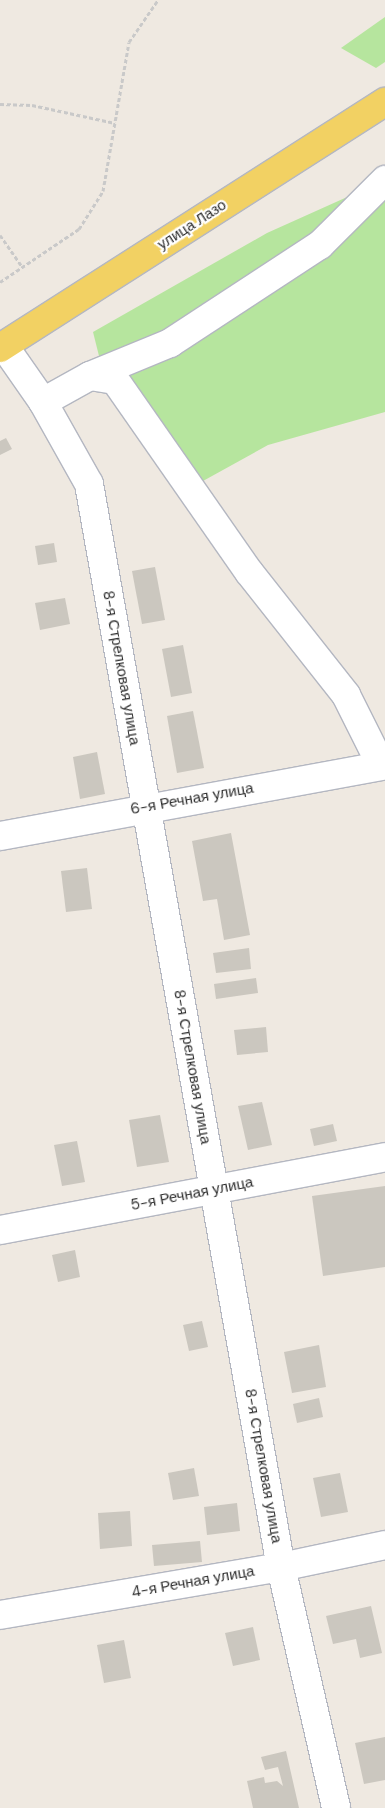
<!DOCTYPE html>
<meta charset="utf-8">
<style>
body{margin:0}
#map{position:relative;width:385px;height:1808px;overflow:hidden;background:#efe9e1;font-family:"DM Sans",sans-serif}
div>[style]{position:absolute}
.green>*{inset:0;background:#b6e59e}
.building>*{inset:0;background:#cbc7bf}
.path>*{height:3px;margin-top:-1.5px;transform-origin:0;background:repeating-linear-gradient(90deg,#c9c9c9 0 4px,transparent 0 6.5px)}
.roads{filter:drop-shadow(1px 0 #b4b7c1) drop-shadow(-1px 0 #b4b7c1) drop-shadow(0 1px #b4b7c1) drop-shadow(0 -1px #b4b7c1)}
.minor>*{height:28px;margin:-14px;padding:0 14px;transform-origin:14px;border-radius:14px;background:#fff}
.major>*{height:28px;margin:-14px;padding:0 14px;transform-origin:14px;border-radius:14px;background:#f2d163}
span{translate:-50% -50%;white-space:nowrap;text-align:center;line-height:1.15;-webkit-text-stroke:4.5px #fff;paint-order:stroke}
.street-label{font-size:15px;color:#2e2e2e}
</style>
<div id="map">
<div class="green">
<div style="clip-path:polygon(385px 17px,385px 62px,376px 68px,341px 48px)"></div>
<div style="clip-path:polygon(385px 180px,385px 412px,268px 445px,203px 481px,99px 356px,93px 332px,267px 233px)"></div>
</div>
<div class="building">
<div style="clip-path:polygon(6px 438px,12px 449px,0 455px,0 441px)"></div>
<div style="clip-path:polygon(54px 543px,57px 562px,38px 565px,35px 546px)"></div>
<div style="clip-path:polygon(155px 567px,165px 620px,142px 624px,132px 571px)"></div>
<div style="clip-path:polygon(65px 598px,70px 624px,40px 630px,35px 603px)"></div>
<div style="clip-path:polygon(183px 645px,192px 693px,171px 697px,162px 649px)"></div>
<div style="clip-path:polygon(193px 711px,204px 768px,177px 773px,167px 716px)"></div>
<div style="clip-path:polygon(97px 752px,105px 794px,80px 799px,73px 757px)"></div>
<div style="clip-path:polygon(231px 833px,250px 935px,224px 940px,217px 899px,203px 901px,192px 841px)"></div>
<div style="clip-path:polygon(87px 868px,92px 909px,66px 912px,61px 871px)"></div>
<div style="clip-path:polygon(249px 948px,251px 969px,216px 973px,213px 953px)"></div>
<div style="clip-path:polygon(256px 978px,258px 993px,216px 999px,214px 984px)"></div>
<div style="clip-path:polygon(266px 1027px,268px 1052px,237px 1055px,234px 1030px)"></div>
<div style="clip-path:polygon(262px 1102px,272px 1145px,248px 1150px,238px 1106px)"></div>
<div style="clip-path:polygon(160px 1115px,169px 1162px,137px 1167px,129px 1120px)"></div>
<div style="clip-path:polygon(333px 1124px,337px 1141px,314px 1146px,310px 1129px)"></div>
<div style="clip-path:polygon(77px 1141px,85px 1182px,62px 1186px,54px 1145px)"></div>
<div style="clip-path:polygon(385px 1186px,385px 1267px,323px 1276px,312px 1196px)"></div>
<div style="clip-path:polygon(75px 1250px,80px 1277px,58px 1282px,52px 1255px)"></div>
<div style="clip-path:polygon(202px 1321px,208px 1347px,189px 1351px,183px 1325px)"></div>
<div style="clip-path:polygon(319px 1345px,326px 1387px,292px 1393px,284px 1352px)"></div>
<div style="clip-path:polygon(319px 1398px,323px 1417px,297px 1423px,293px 1404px)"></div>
<div style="clip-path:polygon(194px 1468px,199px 1496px,173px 1500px,168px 1473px)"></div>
<div style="clip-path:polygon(340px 1473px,348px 1512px,321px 1517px,313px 1478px)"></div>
<div style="clip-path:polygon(237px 1503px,240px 1531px,207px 1535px,204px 1507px)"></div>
<div style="clip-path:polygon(130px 1511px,132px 1546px,100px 1549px,98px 1513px)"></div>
<div style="clip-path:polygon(200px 1541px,202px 1562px,154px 1566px,152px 1545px)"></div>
<div style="clip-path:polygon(371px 1606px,382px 1653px,360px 1658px,356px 1639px,333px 1644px,326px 1616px)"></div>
<div style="clip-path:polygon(253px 1627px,260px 1660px,233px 1666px,225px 1633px)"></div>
<div style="clip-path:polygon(124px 1640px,131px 1678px,104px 1683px,97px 1645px)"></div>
<div style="clip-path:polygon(385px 1737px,385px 1780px,364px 1784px,355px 1743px)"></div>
<div style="clip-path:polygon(286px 1751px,299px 1808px,253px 1808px,247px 1781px,264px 1777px,265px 1783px,277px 1781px,283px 1786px,278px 1767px,265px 1770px,261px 1757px)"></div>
</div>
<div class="path">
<div style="left:0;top:104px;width:32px;rotate:2deg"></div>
<div style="left:32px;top:105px;width:85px;rotate:12.2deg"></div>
<div style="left:0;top:235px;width:37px;rotate:55deg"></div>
<div style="left:0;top:282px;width:95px;rotate:-33.9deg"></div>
<div style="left:79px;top:229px;width:45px;rotate:-57.7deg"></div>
<div style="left:103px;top:191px;width:151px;rotate:-80.1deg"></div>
<div style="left:129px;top:42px;width:51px;rotate:-55.4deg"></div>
</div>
<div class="roads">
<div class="minor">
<div style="left:4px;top:346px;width:68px;rotate:55.1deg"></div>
<div style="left:43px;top:402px;width:94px;rotate:60.7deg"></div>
<div style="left:89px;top:484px;width:1100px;rotate:79.95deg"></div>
<div style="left:281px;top:1567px;width:247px;rotate:77.1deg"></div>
<div style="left:90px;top:376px;width:87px;rotate:-22.4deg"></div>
<div style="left:170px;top:343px;width:179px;rotate:-33.2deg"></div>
<div style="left:320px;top:245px;width:92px;rotate:-45deg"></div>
<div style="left:43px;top:402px;width:54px;rotate:-29deg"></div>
<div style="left:90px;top:376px;width:25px;rotate:9deg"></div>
<div style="left:115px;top:380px;width:234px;rotate:55.1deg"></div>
<div style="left:249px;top:572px;width:157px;rotate:51.7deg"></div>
<div style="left:346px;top:695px;width:78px;rotate:63.4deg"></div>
<div style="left:0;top:836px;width:391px;rotate:-10.4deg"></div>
<div style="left:0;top:1230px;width:392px;rotate:-10.7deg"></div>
<div style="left:0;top:1615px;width:285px;rotate:-9.7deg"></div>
<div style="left:281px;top:1567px;width:106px;rotate:-11.9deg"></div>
</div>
<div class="major">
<div style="left:0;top:348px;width:457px;rotate:-32.6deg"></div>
</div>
</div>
<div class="street-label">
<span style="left:192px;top:225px;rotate:-33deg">улица Лазо</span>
<span style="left:121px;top:668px;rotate:80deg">8-я Стрелковая улица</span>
<span style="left:192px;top:799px;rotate:-10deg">6-я Речная улица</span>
<span style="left:192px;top:1067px;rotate:80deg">8-я Стрелковая улица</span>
<span style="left:192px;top:1194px;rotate:-11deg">5-я Речная улица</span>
<span style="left:263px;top:1466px;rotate:80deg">8-я Стрелковая улица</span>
<span style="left:193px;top:1582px;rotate:-10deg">4-я Речная улица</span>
</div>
</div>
